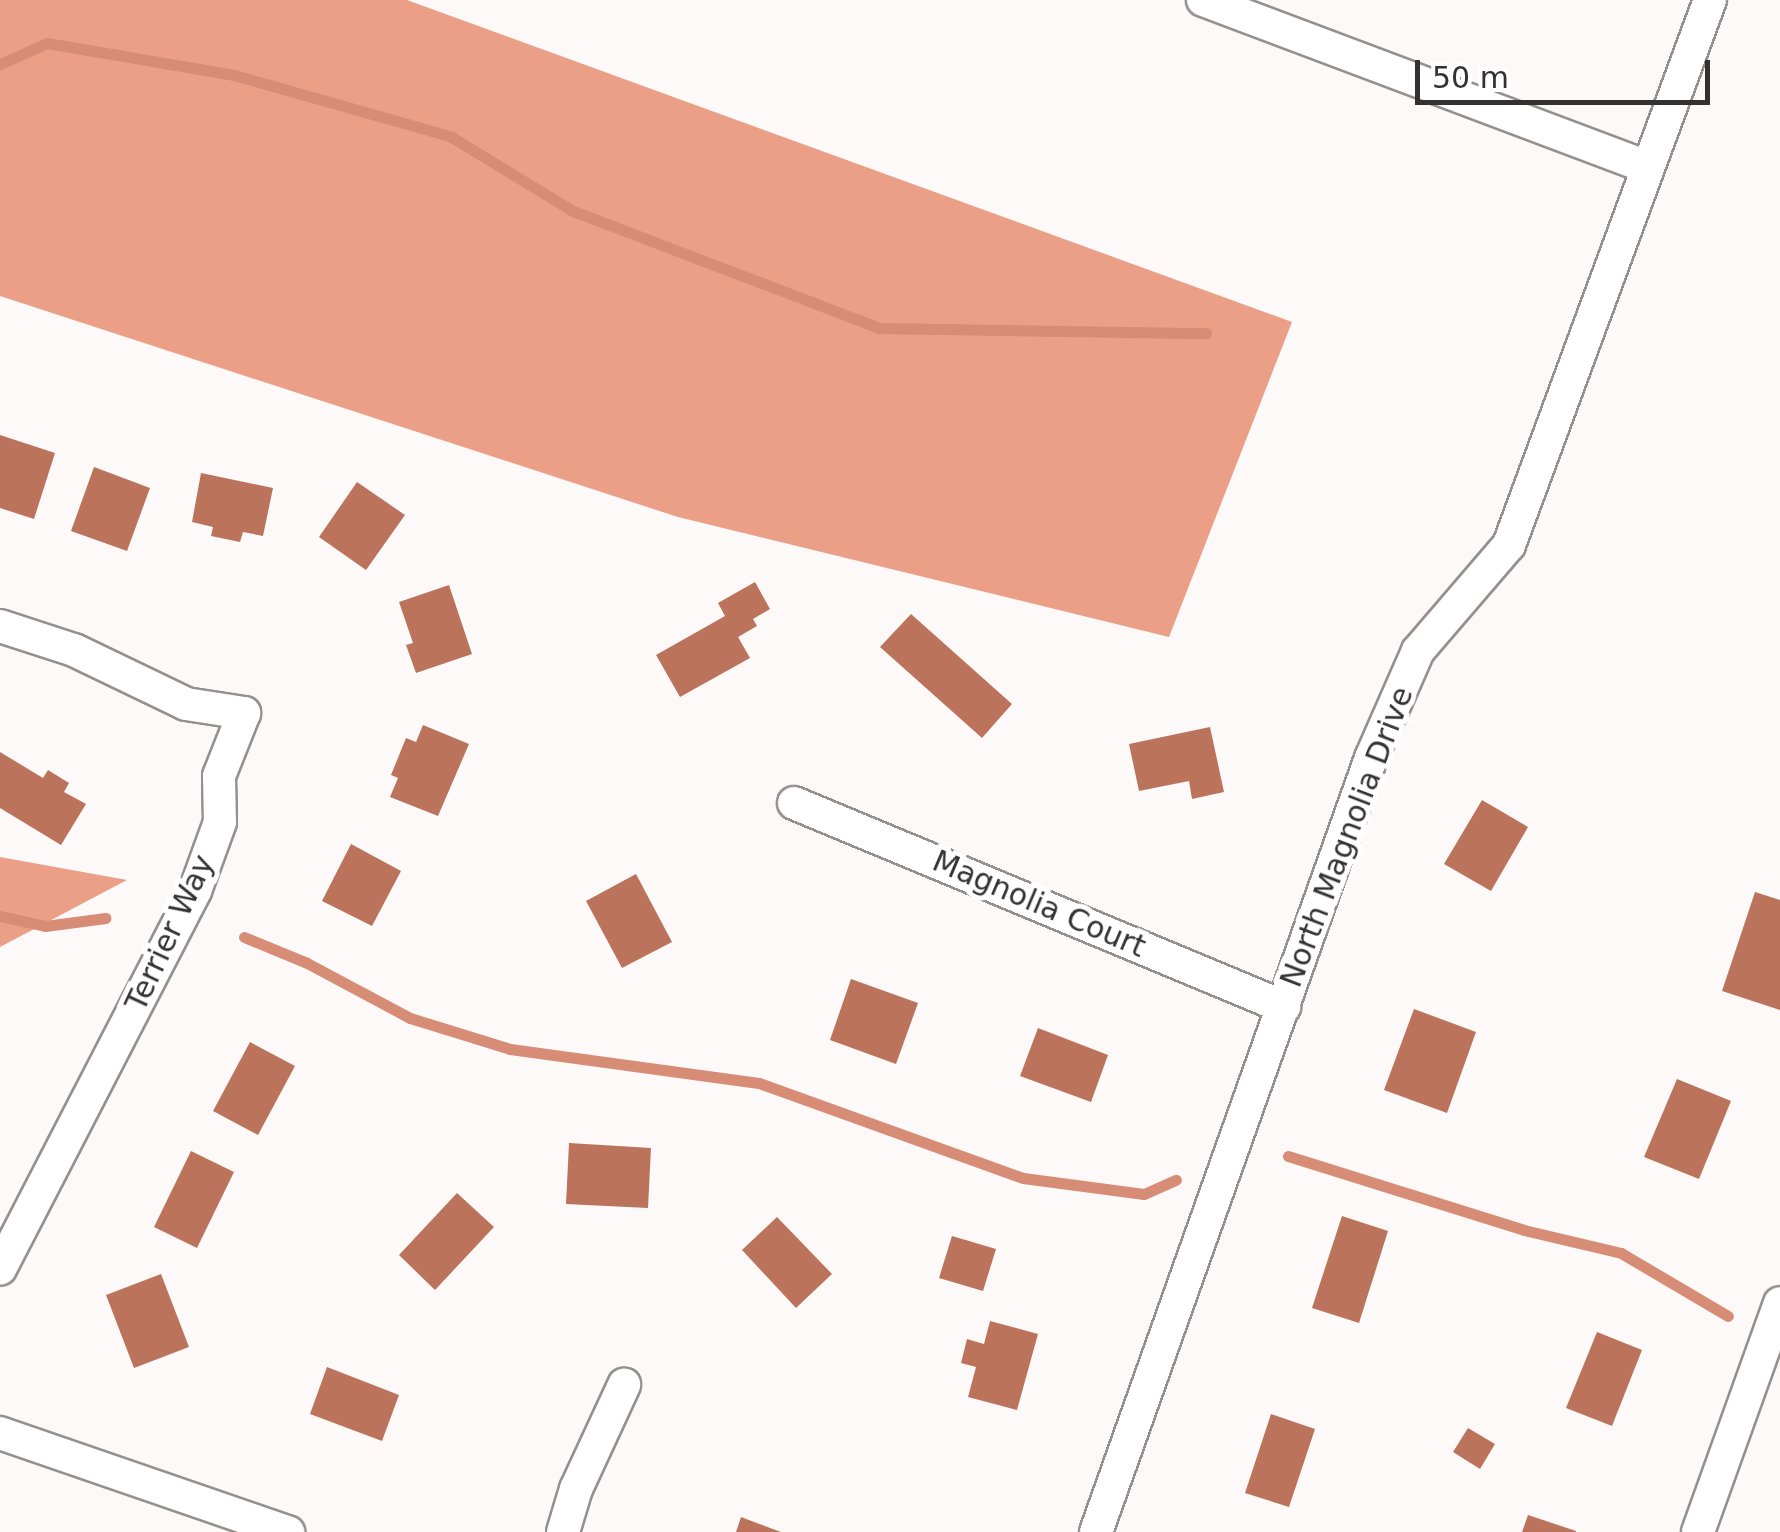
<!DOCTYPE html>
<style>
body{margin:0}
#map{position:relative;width:1780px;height:1532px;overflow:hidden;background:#fdf9f8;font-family:"DejaVu Sans",sans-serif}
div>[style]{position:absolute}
.forest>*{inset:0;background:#eb9f87}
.stream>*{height:11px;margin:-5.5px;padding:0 5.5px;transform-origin:5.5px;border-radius:5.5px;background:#d78c75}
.building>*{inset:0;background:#bb735c}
.roads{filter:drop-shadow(2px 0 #94908f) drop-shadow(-2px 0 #94908f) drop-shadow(0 2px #94908f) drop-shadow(0 -2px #94908f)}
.minor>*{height:32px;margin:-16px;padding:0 16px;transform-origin:16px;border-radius:16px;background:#fff}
span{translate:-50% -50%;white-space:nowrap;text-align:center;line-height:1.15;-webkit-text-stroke:10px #fff;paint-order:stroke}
.street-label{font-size:30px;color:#333131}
.scale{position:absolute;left:1415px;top:60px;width:295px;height:45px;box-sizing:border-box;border:5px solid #333131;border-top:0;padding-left:12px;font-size:30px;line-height:35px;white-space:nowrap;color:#333131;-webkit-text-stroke:8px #fff;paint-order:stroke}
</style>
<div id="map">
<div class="forest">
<div style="clip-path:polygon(0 0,407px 0,1292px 322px,1169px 637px,678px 517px,0 296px)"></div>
<div style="clip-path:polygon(0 857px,127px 880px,0 947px)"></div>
</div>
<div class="stream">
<div style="left:0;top:64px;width:51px;rotate:-24.1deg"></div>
<div style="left:47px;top:43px;width:190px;rotate:9.7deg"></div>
<div style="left:234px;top:75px;width:224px;rotate:15.8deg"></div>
<div style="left:450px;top:136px;width:144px;rotate:31.4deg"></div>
<div style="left:573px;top:211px;width:328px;rotate:20.9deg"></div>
<div style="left:879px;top:328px;width:327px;rotate:0.9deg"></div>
<div style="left:0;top:916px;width:46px;rotate:12.5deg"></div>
<div style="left:45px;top:926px;width:61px;rotate:-7.6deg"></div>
<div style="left:244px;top:937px;width:68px;rotate:22.4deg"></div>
<div style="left:307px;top:963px;width:117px;rotate:28.1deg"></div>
<div style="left:410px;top:1018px;width:105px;rotate:17.2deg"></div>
<div style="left:510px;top:1049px;width:251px;rotate:7.8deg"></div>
<div style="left:759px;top:1083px;width:281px;rotate:19.8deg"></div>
<div style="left:1023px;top:1178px;width:122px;rotate:7.5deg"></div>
<div style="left:1144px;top:1194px;width:35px;rotate:-24deg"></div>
<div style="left:1288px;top:1156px;width:247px;rotate:17.4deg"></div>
<div style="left:1524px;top:1230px;width:100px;rotate:13.3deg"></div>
<div style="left:1621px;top:1253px;width:124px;rotate:30.5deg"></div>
</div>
<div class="building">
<div style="clip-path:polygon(0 435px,55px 453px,34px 519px,0 508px)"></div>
<div style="clip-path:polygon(94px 467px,150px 488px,127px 551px,71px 531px)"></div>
<div style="clip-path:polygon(201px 473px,273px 488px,263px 536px,243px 532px,240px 542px,211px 536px,213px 527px,192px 522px)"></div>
<div style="clip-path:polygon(357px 482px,405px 515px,366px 570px,319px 537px)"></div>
<div style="clip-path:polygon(755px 582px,770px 609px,753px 619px,757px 626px,738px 637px,750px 658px,680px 697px,656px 655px,725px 616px,718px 603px)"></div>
<div style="clip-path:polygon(449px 585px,472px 654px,416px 673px,406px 645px,413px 643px,399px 602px)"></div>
<div style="clip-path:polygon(911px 614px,1012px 704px,982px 738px,880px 647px)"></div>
<div style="clip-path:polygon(423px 725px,469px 744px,438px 816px,390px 797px,398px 778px,391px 775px,406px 738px,416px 742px)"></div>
<div style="clip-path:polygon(1210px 727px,1224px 792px,1192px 799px,1189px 781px,1139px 791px,1129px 744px)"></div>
<div style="clip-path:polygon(0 752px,43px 778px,48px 770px,69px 783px,64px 792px,86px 804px,61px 845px,0 808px)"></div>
<div style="clip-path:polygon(1482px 800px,1528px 827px,1491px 891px,1444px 864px)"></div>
<div style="clip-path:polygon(351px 844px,401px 871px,372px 926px,322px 901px)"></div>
<div style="clip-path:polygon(636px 874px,672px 942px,622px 968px,586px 901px)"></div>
<div style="clip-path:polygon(1755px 892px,1780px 900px,1780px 1010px,1722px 991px)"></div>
<div style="clip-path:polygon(851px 979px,918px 1003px,896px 1064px,830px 1040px)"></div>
<div style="clip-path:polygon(1414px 1009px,1476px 1032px,1447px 1113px,1384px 1090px)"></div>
<div style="clip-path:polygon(1038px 1028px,1108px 1055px,1091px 1102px,1020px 1076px)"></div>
<div style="clip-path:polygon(250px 1042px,295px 1066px,258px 1135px,213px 1111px)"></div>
<div style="clip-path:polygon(1677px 1079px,1731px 1101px,1699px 1179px,1644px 1157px)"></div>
<div style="clip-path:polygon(569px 1143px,651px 1148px,648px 1208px,566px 1204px)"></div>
<div style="clip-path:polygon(191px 1151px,234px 1172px,197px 1248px,154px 1227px)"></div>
<div style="clip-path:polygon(457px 1193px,494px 1227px,435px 1290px,399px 1255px)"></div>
<div style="clip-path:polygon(1342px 1216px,1388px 1231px,1359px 1323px,1312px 1308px)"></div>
<div style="clip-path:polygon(777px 1217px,832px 1274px,796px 1308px,742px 1250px)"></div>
<div style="clip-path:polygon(952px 1236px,996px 1249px,983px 1291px,939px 1278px)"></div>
<div style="clip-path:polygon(161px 1274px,189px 1347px,134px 1368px,106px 1295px)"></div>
<div style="clip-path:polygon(990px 1321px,1038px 1334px,1017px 1410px,968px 1397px,976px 1367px,961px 1363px,967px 1339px,984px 1344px)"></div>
<div style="clip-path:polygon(1597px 1332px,1642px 1350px,1612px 1426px,1566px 1408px)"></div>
<div style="clip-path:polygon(327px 1367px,399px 1395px,382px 1441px,310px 1414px)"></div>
<div style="clip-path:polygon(1271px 1414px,1315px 1429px,1289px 1507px,1245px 1493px)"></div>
<div style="clip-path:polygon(1468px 1428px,1495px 1444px,1480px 1469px,1453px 1452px)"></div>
<div style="clip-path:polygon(1528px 1515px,1576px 1531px,1576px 1532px,1522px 1532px)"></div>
<div style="clip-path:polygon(741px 1517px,781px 1532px,736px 1532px)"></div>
</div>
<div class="roads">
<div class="minor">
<div style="left:1203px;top:0;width:474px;rotate:20.6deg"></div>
<div style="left:0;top:626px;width:78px;rotate:18deg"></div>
<div style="left:74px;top:650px;width:124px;rotate:25.7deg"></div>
<div style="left:186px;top:704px;width:59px;rotate:8.8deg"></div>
<div style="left:244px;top:713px;width:68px;rotate:111.6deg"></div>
<div style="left:219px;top:776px;width:46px;rotate:88.8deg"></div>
<div style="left:220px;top:822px;width:73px;rotate:109.9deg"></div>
<div style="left:195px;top:891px;width:425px;rotate:117.3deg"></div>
<div style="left:794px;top:803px;width:531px;rotate:22.6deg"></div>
<div style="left:0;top:1433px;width:305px;rotate:19deg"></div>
<div style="left:563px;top:1532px;width:45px;rotate:-73.2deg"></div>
<div style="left:576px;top:1489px;width:115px;rotate:-65.2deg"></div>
<div style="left:1096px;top:1532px;width:821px;rotate:-70.44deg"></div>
<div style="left:1371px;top:758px;width:117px;rotate:-66.3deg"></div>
<div style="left:1418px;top:651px;width:140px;rotate:-49.4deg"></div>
<div style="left:1509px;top:545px;width:581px;rotate:-69.76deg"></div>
<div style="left:1698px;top:1532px;width:243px;rotate:-70.3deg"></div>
</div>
</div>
<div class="street-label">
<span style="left:1347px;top:837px;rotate:-69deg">North Magnolia Drive</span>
<span style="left:1039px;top:904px;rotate:23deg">Magnolia Court</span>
<span style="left:170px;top:933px;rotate:-65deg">Terrier Way</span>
</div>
<div class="scale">50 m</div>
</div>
